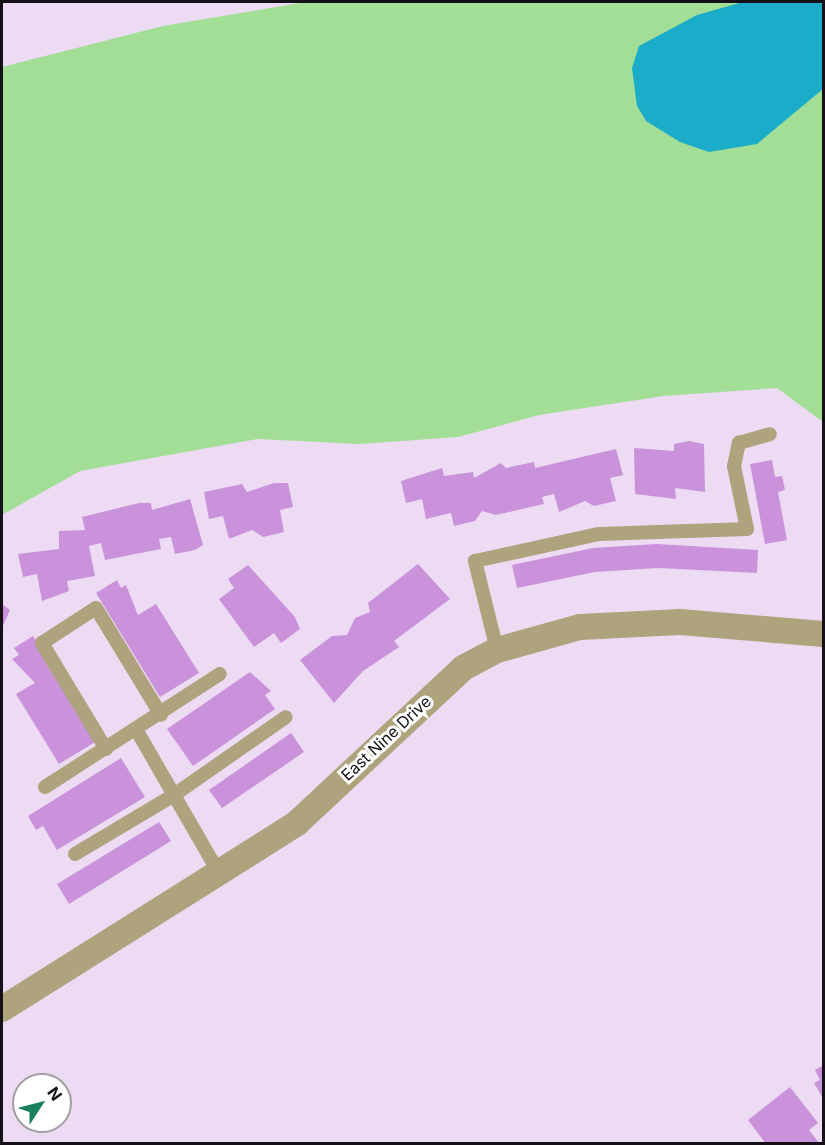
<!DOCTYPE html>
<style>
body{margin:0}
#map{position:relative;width:825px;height:1145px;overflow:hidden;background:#ecdbf3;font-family:Inter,sans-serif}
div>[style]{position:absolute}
.green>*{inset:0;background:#a2de96}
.water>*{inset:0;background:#1bacca}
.building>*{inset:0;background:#c992db}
.lane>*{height:14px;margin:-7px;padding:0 7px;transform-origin:7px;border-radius:7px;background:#afa37d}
.street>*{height:26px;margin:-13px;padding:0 13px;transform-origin:13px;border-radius:13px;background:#afa37d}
span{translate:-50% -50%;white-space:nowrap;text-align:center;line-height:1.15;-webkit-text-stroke:6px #fff;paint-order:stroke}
.street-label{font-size:16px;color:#150f17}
.frame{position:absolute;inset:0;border:3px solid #150f17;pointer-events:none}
.north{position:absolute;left:12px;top:1073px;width:60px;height:60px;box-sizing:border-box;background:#fff;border:2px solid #a19fa2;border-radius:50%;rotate:54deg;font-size:16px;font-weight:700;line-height:24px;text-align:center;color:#150f17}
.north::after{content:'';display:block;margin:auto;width:21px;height:27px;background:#17815c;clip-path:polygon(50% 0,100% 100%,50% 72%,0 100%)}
</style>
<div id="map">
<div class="green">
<div style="clip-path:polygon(306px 2px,823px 2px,823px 422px,777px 388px,663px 396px,539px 415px,458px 437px,359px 444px,258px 439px,80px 471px,2px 515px,2px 67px,163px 26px)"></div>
</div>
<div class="water">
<div style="clip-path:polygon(743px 2px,823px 2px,823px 89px,757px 144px,709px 152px,680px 142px,646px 121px,637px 106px,632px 68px,639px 46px,697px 15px)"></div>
</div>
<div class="building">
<div style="clip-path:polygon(689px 441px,704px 444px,705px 492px,675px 488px,676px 499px,635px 494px,634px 448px,674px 451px,674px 444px)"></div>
<div style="clip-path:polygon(616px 449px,623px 475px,610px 478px,616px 501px,594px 506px,585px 501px,559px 512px,554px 494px,542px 497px,544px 504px,496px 515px,482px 511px,475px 521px,454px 526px,451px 513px,426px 519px,422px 499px,406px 503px,401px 481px,442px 468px,444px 476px,473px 472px,474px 478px,501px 463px,506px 468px,534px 462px,535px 468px)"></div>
<div style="clip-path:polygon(772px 460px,775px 477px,782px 476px,785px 490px,778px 492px,787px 540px,765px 544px,750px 464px)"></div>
<div style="clip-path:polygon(274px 483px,288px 483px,293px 507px,280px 510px,284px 532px,263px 537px,252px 530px,229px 539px,223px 516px,209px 519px,204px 492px,242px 484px,247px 492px)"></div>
<div style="clip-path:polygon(190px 499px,203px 545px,195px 550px,175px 554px,171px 537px,159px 539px,161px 549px,105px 560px,101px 543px,89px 546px,95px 576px,67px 581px,69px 591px,42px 601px,37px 574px,23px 577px,18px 554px,59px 549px,59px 531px,85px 530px,82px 517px,139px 503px,151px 503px,152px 510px)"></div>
<div style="clip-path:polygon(657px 544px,758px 550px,757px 573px,658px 568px,595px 572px,517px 588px,512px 565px,593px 548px)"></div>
<div style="clip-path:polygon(418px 564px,450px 599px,394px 641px,399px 647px,363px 671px,334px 703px,300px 660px,332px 636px,347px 635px,355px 618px,370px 612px,368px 603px)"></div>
<div style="clip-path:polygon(248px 565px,295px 617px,300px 629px,281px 643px,274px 633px,254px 647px,219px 599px,234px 588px,228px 579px)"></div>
<div style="clip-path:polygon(117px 580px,121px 588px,126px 585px,138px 615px,156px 604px,199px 673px,160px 697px,96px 593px)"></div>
<div style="clip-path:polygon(2px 604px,10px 610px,2px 628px)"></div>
<div style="clip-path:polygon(33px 636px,97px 741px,59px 764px,16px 694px,35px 683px,12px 659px,19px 655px,14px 648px)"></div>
<div style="clip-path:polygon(250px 672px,271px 691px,265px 695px,275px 709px,193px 766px,167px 729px)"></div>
<div style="clip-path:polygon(291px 733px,304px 752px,222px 808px,209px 790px)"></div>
<div style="clip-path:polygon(121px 758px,145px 797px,57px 850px,43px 826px,36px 830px,28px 816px)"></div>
<div style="clip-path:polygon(159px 822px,171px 841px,69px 904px,57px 884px)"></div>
<div style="clip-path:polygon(824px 1065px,824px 1100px,814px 1083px,820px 1080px,815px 1070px)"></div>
<div style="clip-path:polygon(790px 1087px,818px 1123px,809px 1130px,820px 1144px,766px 1144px,748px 1120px)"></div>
</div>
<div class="lane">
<div style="left:497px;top:650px;width:92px;rotate:-103.9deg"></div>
<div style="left:475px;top:561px;width:127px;rotate:-12.3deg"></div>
<div style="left:599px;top:534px;width:148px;rotate:-1.9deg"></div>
<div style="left:747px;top:529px;width:64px;rotate:-101.7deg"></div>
<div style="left:734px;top:466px;width:24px;rotate:-78deg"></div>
<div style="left:739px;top:443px;width:32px;rotate:-16deg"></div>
<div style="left:137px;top:731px;width:166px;rotate:60deg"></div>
<div style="left:106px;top:749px;width:124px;rotate:-121.1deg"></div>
<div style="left:42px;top:643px;width:64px;rotate:-32.9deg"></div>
<div style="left:96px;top:608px;width:125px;rotate:58.7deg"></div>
<div style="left:45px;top:787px;width:208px;rotate:-32.9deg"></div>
<div style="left:75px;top:854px;width:115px;rotate:-30.8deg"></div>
<div style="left:174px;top:795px;width:136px;rotate:-34.9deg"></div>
</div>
<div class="street">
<div style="left:2px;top:1009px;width:349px;rotate:-32.2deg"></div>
<div style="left:297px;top:823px;width:227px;rotate:-43deg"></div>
<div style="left:463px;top:668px;width:38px;rotate:-28deg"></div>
<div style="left:497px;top:650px;width:86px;rotate:-15.5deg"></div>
<div style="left:580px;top:627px;width:100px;rotate:-2.9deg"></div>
<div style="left:680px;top:622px;width:144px;rotate:4.8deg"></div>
</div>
<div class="street-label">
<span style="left:386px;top:738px;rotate:-43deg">East Nine Drive</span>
</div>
<div class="frame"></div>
<div class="north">N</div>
</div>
